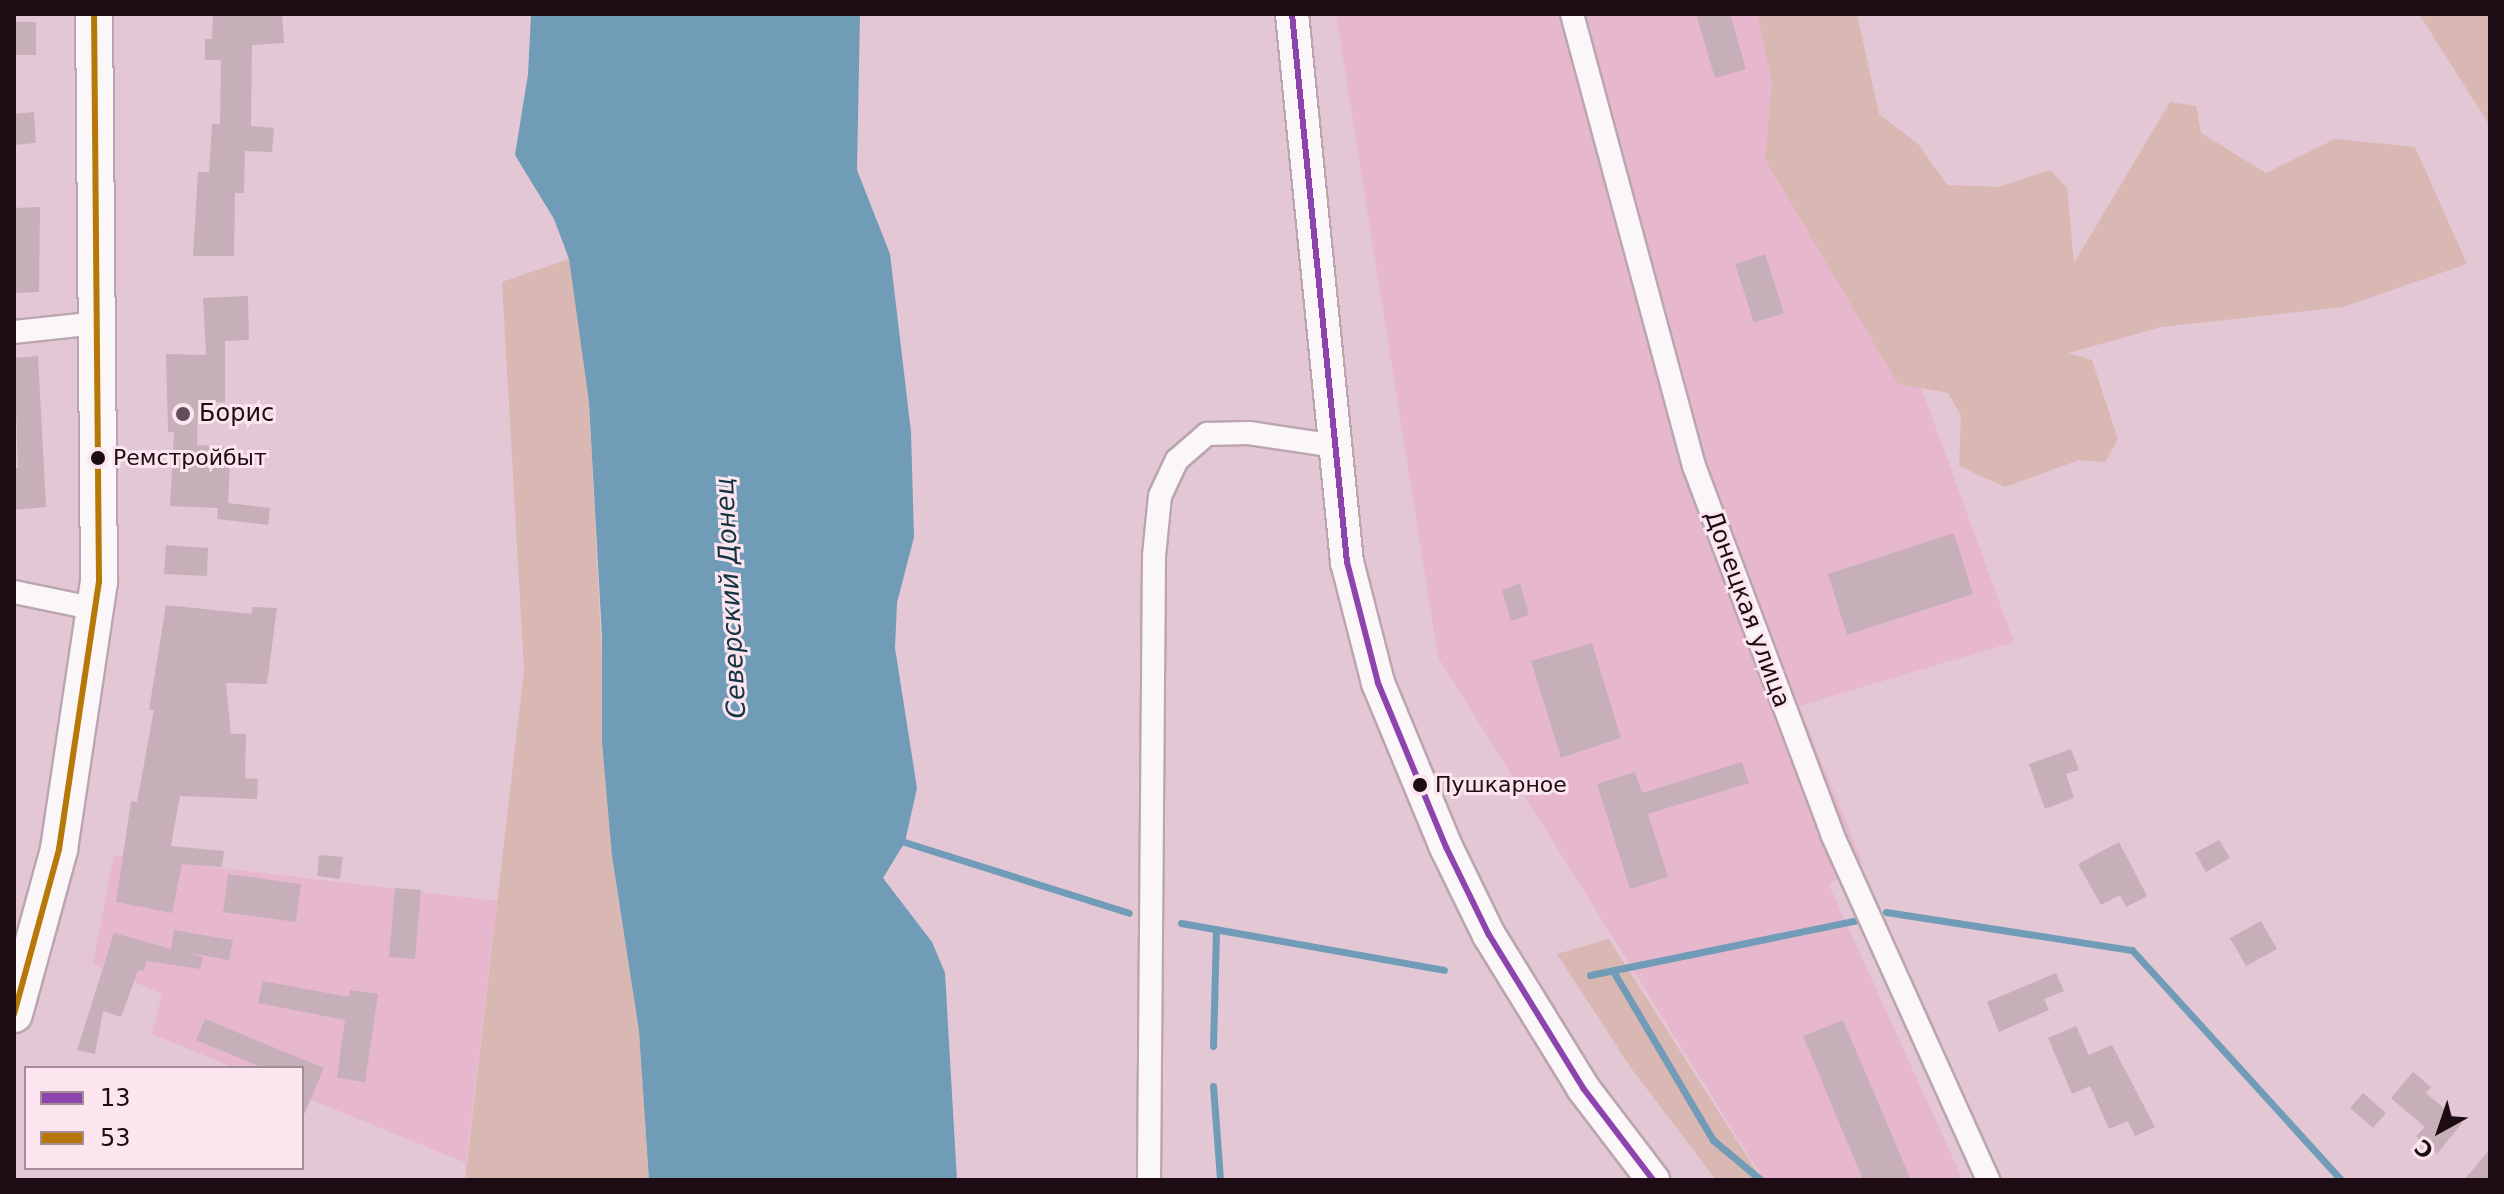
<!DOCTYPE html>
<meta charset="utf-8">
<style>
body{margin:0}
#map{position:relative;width:2504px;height:1194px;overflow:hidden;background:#e3c7d4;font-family:"DejaVu Sans",sans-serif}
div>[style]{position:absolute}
.built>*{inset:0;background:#e7b8cd}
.green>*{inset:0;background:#d9b7b2}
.water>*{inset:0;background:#719cb7}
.stream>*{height:7px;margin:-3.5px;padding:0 3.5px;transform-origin:3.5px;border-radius:3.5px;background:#719cb7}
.building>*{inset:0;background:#c7afba}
.roads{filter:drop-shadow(2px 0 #bba6b0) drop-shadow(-2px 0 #bba6b0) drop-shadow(0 2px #bba6b0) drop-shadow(0 -2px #bba6b0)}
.street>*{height:22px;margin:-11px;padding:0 11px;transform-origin:11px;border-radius:11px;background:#fbf7f9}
.secondary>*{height:32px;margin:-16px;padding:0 16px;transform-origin:16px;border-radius:16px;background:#fbf7f9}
.primary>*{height:36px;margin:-18px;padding:0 18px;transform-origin:18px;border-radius:18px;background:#fbf7f9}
.bus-1>*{height:6px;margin:-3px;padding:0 3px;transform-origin:3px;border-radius:3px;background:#8e44ad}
.bus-2>*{height:6px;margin:-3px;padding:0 3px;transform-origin:3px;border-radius:3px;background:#b67806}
.dots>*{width:22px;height:22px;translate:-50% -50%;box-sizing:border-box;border:4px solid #fce5ef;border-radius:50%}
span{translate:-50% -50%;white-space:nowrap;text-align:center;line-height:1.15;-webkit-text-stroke:6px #fce5ef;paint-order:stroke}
.bus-label{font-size:22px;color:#1e0c15}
.left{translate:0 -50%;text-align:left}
.poi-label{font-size:24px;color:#1e0c15}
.street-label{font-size:24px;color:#1e0c15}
.water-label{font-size:26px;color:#123443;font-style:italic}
.frame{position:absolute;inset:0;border:16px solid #1e0c15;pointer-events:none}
.legend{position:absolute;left:24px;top:1066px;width:280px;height:104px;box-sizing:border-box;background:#fce5ef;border:2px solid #a38e98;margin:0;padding:10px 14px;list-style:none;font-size:24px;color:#1e0c15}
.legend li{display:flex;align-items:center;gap:16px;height:40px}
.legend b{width:40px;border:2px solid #a38e98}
.north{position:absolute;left:2400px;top:1090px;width:80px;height:80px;-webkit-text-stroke:6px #fce5ef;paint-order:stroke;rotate:220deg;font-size:22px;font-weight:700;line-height:32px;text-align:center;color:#1e0c15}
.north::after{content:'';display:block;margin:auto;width:28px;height:36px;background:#1e0c15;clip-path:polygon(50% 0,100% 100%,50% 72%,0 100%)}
</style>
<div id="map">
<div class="built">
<div style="clip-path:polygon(1336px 14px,1774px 14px,1912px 362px,2014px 642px,1799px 706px,1862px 861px,1829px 885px,1963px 1180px,1764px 1180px,1438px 657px)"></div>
<div style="clip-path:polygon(114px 855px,497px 901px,466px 1163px,302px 1096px,302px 1068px,235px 1068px,152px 1034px,162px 994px,93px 964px)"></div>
</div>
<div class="green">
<div style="clip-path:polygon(1757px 14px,1857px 14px,1879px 114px,1919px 145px,1947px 185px,1998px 187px,2050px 170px,2067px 188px,2074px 263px,2170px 102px,2196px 106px,2201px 133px,2266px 173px,2335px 139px,2415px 147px,2467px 264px,2343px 307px,2161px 327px,2068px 353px,2092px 360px,2118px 439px,2105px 462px,2079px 460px,2005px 487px,1959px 466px,1961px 416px,1948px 393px,1898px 384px,1765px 159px,1772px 81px)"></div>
<div style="clip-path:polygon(2419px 14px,2490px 14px,2490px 126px)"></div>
<div style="clip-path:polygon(569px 259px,589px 402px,612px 856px,639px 1031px,649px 1180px,465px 1180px,524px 670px,502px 282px)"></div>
<div style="clip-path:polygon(1609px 939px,1762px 1180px,1716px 1180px,1631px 1068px,1557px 954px)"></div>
</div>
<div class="water">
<div style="clip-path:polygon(531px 14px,860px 14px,857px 170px,890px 254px,911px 432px,914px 537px,897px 603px,895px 648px,917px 788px,905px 842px,883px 878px,932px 942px,945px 973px,957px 1180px,649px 1180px,639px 1031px,612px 856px,602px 742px,602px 636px,589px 402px,569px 259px,554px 219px,515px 155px,528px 74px)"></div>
</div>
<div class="stream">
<div style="left:898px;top:840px;width:242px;rotate:17.5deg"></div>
<div style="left:1886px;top:912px;width:249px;rotate:8.8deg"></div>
<div style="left:2132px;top:950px;width:311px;rotate:47.7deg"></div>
<div style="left:1181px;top:923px;width:267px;rotate:10.1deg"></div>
<div style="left:1613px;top:971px;width:196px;rotate:59.4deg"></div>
<div style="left:1713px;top:1140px;width:62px;rotate:39.8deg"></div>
<div style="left:1590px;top:975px;width:273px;rotate:-11.6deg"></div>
<div style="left:1213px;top:1046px;width:117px;rotate:-88.5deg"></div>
<div style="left:1213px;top:1086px;width:94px;rotate:85.7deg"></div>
</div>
<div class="building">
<div style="clip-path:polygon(213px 14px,282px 14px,284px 43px,252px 45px,251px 126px,274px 128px,272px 152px,245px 151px,244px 193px,235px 193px,234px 256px,193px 256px,198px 172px,209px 172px,212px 124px,220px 124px,221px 60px,205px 60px,205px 39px,212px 39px)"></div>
<div style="clip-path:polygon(1696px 14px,1730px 14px,1746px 69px,1715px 78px)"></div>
<div style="clip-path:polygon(14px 22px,36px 22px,36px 55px,14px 55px)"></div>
<div style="clip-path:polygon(34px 112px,36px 143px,14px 145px,14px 114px)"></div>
<div style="clip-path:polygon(40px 207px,39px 292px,14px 293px,14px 208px)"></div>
<div style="clip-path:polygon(1765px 254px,1784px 313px,1754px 323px,1735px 264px)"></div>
<div style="clip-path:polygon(248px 296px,249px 340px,225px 341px,225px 402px,198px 403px,197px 445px,231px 447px,228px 503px,270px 508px,268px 525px,217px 519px,218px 508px,170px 506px,174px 432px,168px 432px,166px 354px,206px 355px,203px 298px)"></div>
<div style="clip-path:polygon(38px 356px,46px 507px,14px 510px,14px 468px,18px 468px,14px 358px)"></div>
<div style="clip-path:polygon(1954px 533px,1973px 594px,1847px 635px,1828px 574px)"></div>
<div style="clip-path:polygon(166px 545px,208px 548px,207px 576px,164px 574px)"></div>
<div style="clip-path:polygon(1520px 583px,1529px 615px,1511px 621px,1502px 590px)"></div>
<div style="clip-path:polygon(166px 605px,252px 614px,252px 607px,277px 608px,267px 684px,226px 683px,231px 734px,246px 734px,245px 778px,258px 779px,257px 799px,180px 796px,171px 846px,224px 851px,222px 867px,182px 864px,172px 913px,116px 902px,131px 801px,137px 802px,154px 710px,149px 710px)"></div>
<div style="clip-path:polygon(1592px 643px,1621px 738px,1561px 758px,1531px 661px)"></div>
<div style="clip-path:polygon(2071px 749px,2079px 770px,2066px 774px,2074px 798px,2045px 809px,2029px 764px)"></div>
<div style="clip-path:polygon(1742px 762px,1749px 783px,1648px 814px,1668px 877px,1630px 889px,1597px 784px,1635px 772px,1642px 793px)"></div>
<div style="clip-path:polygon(2219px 840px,2230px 858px,2206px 872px,2195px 853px)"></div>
<div style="clip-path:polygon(2119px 842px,2147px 896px,2126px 907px,2120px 895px,2101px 905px,2078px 864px)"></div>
<div style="clip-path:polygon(319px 855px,343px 857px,340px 879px,317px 876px)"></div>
<div style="clip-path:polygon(228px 874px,301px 884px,296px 922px,223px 912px)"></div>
<div style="clip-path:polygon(395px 888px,421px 890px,415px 959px,389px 957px)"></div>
<div style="clip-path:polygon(2261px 921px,2277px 949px,2246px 966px,2230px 938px)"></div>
<div style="clip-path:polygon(174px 930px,233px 940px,229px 960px,189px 953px,203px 957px,200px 969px,147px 961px,144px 971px,138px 970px,121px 1017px,103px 1011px,95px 1054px,77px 1050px,114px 933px,171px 949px)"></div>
<div style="clip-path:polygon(2056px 973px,2064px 991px,2044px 999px,2049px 1010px,1999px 1032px,1987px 1002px)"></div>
<div style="clip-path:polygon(263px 981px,349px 997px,350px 990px,378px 994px,365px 1082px,337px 1078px,345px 1020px,258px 1003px)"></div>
<div style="clip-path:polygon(205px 1019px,324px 1068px,302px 1119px,302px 1068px,263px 1068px,196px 1040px)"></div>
<div style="clip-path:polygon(1843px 1020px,1911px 1180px,1863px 1180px,1803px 1036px)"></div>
<div style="clip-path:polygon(2076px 1026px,2089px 1055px,2112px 1045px,2155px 1127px,2135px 1136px,2128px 1121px,2109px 1129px,2090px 1086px,2072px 1094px,2048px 1038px)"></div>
<div style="clip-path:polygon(2413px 1072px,2431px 1087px,2426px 1093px,2462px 1123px,2437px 1154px,2416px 1136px,2425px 1127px,2391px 1098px)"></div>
<div style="clip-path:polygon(2363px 1093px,2386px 1113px,2373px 1128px,2350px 1108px)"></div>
<div style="clip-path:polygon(2490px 1149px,2490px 1180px,2464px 1180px)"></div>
</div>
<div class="roads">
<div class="street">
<div style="left:1572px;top:14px;width:468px;rotate:74.9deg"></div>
<div style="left:1694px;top:466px;width:393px;rotate:69.4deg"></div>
<div style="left:1832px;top:834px;width:380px;rotate:65.7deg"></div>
<div style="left:14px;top:332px;width:84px;rotate:-6.1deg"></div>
<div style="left:14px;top:592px;width:84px;rotate:11.7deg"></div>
<div style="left:1149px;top:1180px;width:624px;rotate:-89.54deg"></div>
<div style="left:1154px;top:556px;width:60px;rotate:-84.3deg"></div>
<div style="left:1160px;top:496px;width:40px;rotate:-65deg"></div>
<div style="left:1177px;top:460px;width:40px;rotate:-41deg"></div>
<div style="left:1207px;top:434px;width:42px;rotate:-1.4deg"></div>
<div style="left:1249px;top:433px;width:88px;rotate:8.5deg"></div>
</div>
<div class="secondary">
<div style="left:1292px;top:14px;width:551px;rotate:84.27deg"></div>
<div style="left:1347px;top:562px;width:125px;rotate:75.6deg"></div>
<div style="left:1378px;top:683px;width:178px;rotate:67.5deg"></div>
<div style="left:1446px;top:847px;width:98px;rotate:64deg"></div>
<div style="left:1489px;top:935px;width:180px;rotate:58.4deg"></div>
<div style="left:1583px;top:1088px;width:116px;rotate:52.7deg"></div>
</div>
<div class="primary">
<div style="left:14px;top:1014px;width:171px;rotate:-74.7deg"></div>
<div style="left:59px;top:849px;width:270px;rotate:-81.5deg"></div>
<div style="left:99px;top:582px;width:568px;rotate:-90.5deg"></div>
</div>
</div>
<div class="bus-1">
<div style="left:1292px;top:14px;width:551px;rotate:84.27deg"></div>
<div style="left:1347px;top:562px;width:125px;rotate:75.6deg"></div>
<div style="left:1378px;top:683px;width:178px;rotate:67.5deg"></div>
<div style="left:1446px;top:847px;width:98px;rotate:64deg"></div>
<div style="left:1489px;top:935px;width:180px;rotate:58.4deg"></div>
<div style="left:1583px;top:1088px;width:116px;rotate:52.7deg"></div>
</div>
<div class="bus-2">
<div style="left:14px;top:1014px;width:171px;rotate:-74.7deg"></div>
<div style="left:59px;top:849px;width:270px;rotate:-81.5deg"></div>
<div style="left:99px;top:582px;width:568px;rotate:-90.5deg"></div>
</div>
<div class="dots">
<div style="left:183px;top:414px;background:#634d58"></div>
<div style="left:98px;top:458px;background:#1e0c15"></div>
<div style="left:1420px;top:785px;background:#1e0c15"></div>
</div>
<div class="bus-label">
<span class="left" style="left:113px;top:458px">Ремстройбыт</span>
<span class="left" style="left:1435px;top:785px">Пушкарное</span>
</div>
<div class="poi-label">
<span class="left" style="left:199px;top:414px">Борис</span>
</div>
<div class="street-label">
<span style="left:1747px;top:609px;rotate:70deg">Донецкая улица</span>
</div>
<div class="water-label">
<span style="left:731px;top:598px;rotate:-93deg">Северский Донец</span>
</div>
<div class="frame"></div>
<ul class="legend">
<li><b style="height:10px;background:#8e44ad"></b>13</li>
<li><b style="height:10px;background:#b67806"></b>53</li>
</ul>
<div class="north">С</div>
</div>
